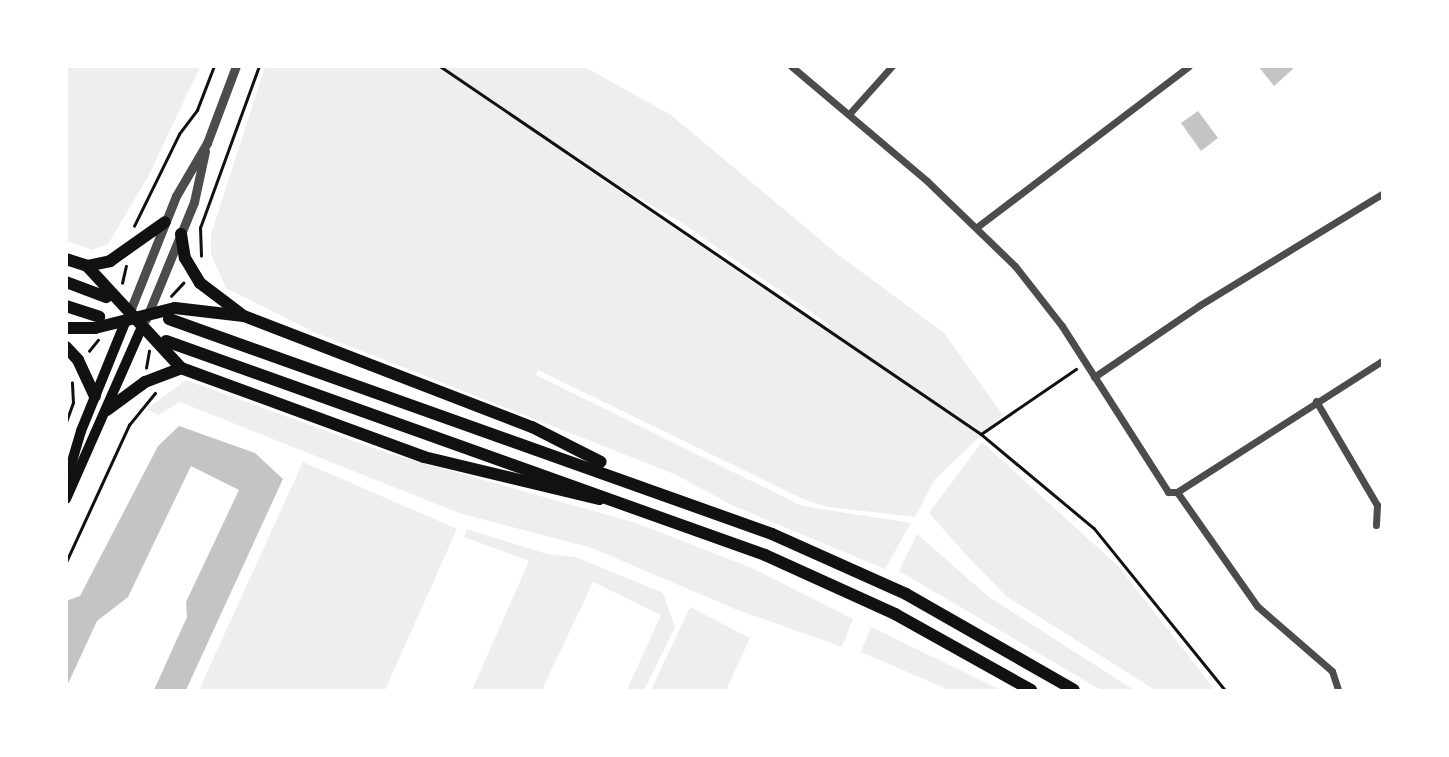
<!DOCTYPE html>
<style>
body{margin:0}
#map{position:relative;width:1449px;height:757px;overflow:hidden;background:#fff;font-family:"DejaVu Sans",sans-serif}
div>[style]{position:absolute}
.green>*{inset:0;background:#eee}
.building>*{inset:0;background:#c4c4c4}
.path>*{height:2.5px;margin:-1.25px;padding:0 1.25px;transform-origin:1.25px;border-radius:1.25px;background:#111}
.minor>*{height:7px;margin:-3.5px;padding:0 3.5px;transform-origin:3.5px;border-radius:3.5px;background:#4c4c4c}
.tertiary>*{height:9px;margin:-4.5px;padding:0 4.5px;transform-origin:4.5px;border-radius:4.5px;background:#4c4c4c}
.secondary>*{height:10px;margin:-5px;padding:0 5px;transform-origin:5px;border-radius:5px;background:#111}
.trunk>*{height:12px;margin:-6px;padding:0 6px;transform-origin:6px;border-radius:6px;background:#111}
span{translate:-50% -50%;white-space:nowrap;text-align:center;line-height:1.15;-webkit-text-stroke:7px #fff;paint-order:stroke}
.frame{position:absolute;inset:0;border:68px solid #fff;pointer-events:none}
</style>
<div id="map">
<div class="green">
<div style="clip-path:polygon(67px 66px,200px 67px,148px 177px,108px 244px,92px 250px,67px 241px)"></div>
<div style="clip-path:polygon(evenodd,265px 67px,585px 67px,671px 115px,836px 253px,944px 333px,1003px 415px,935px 479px,915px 517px,828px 507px,805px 500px,538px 370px,536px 375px,802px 506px,911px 523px,885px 569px,734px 506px,674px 474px,316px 333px,226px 288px,211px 254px,211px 234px,265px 67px,561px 152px,682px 223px,831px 326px,826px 331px,561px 152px)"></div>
<div style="clip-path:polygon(186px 380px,387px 453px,636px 523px,752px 568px,853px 619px,842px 647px,735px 609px,592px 548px,459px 513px,180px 402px,158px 415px,147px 409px)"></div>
<div style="clip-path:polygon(982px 442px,1119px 567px,1215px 690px,1155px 690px,1006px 596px,968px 557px,929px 513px)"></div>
<div style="clip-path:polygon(303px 462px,457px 529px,385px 690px,199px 690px)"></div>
<div style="clip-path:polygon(467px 529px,547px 554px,576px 557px,663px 593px,675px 627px,644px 690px,627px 690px,661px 615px,593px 582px,542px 690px,472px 690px,529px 561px,464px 537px)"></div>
<div style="clip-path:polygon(917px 534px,989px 597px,1134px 690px,1101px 690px,899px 571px)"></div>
<div style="clip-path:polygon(690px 607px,750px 638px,726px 690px,651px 690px)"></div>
<div style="clip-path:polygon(871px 627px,1001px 690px,949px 690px,861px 652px)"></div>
</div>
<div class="building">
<div style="clip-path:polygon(1258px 66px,1292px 66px,1293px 69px,1274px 86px)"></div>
<div style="clip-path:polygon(1198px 111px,1218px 138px,1201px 151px,1181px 123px)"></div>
<div style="clip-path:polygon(179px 426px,255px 453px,283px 479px,186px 690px,154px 690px,187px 617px,186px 602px,239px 490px,191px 466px,128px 597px,97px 621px,66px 688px,66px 601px,80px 596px,158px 446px)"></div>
</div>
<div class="path">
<div style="left:440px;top:66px;width:654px;rotate:34.22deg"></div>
<div style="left:981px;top:434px;width:147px;rotate:39.8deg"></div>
<div style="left:1094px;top:528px;width:208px;rotate:51deg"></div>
<div style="left:134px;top:226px;width:102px;rotate:-63.9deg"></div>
<div style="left:179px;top:134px;width:30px;rotate:-53deg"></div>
<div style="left:197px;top:110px;width:47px;rotate:-68.9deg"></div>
<div style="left:201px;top:256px;width:28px;rotate:-92deg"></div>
<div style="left:200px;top:228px;width:172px;rotate:-70deg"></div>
<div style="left:122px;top:283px;width:17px;rotate:-77deg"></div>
<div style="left:171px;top:296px;width:18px;rotate:-47deg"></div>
<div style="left:89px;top:351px;width:14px;rotate:-51deg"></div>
<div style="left:146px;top:368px;width:17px;rotate:-80deg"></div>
<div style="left:66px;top:422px;width:20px;rotate:-70deg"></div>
<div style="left:73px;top:403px;width:20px;rotate:-93deg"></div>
<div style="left:981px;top:434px;width:115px;rotate:-34.4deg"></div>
<div style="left:66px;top:562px;width:151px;rotate:-65.3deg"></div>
<div style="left:129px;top:425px;width:41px;rotate:-50.9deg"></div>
</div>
<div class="minor">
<div style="left:791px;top:66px;width:178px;rotate:40.2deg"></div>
<div style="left:927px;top:181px;width:122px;rotate:44deg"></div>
<div style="left:1015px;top:266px;width:76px;rotate:51.9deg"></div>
<div style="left:1062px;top:326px;width:197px;rotate:57.4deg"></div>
<div style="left:1168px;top:492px;width:9px"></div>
<div style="left:1177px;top:492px;width:243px;rotate:-32.6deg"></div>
<div style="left:850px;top:113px;width:63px;rotate:-48.2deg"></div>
<div style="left:977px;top:227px;width:266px;rotate:-37.2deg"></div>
<div style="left:1094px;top:377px;width:128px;rotate:-34.2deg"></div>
<div style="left:1200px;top:305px;width:213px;rotate:-31.4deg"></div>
<div style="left:1316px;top:401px;width:121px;rotate:59.6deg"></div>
<div style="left:1377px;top:505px;width:20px;rotate:93deg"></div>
<div style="left:1177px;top:492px;width:139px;rotate:54.9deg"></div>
<div style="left:1257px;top:606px;width:99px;rotate:40.9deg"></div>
<div style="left:1332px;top:671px;width:20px;rotate:72deg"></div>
</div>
<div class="tertiary">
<div style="left:128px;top:316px;width:129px;rotate:-68.2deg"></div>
<div style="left:176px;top:196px;width:61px;rotate:-59.7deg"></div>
<div style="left:207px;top:143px;width:82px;rotate:-69.4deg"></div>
<div style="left:146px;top:319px;width:126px;rotate:-67.7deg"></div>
<div style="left:194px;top:202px;width:52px;rotate:-77.8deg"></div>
</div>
<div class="secondary">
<div style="left:66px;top:482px;width:53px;rotate:-73.6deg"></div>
<div style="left:81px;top:431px;width:120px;rotate:-67.9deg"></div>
<div style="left:66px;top:499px;width:188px;rotate:-66.2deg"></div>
</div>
<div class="trunk">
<div style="left:181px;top:234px;width:24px;rotate:81deg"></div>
<div style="left:185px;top:258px;width:29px;rotate:59deg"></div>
<div style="left:200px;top:283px;width:51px;rotate:37.1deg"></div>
<div style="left:66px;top:259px;width:22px;rotate:18deg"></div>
<div style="left:87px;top:266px;width:24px;rotate:-12deg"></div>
<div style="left:110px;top:261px;width:67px;rotate:-35.3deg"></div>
<div style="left:87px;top:266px;width:139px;rotate:47.3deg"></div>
<div style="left:66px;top:282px;width:43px;rotate:20.6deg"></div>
<div style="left:66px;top:306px;width:35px;rotate:18deg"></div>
<div style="left:169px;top:319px;width:640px;rotate:19.62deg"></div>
<div style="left:772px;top:534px;width:147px;rotate:24.1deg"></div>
<div style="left:906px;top:594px;width:193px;rotate:29.7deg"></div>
<div style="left:66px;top:328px;width:29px"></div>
<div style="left:95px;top:328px;width:82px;rotate:-14deg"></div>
<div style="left:175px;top:308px;width:69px;rotate:6.6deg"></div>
<div style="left:244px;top:316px;width:309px;rotate:21.1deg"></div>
<div style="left:532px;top:427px;width:77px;rotate:26.9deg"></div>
<div style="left:166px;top:341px;width:636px;rotate:19.66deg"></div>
<div style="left:765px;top:555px;width:143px;rotate:24.4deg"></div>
<div style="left:895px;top:614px;width:156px;rotate:29.2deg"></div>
<div style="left:66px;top:347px;width:18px;rotate:47deg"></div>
<div style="left:78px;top:360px;width:40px;rotate:65deg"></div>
<div style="left:107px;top:410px;width:47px;rotate:-36.4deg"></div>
<div style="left:145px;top:382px;width:39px;rotate:-21deg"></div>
<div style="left:181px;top:368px;width:259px;rotate:20.1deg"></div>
<div style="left:424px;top:457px;width:180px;rotate:13.5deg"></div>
</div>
<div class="frame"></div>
</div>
